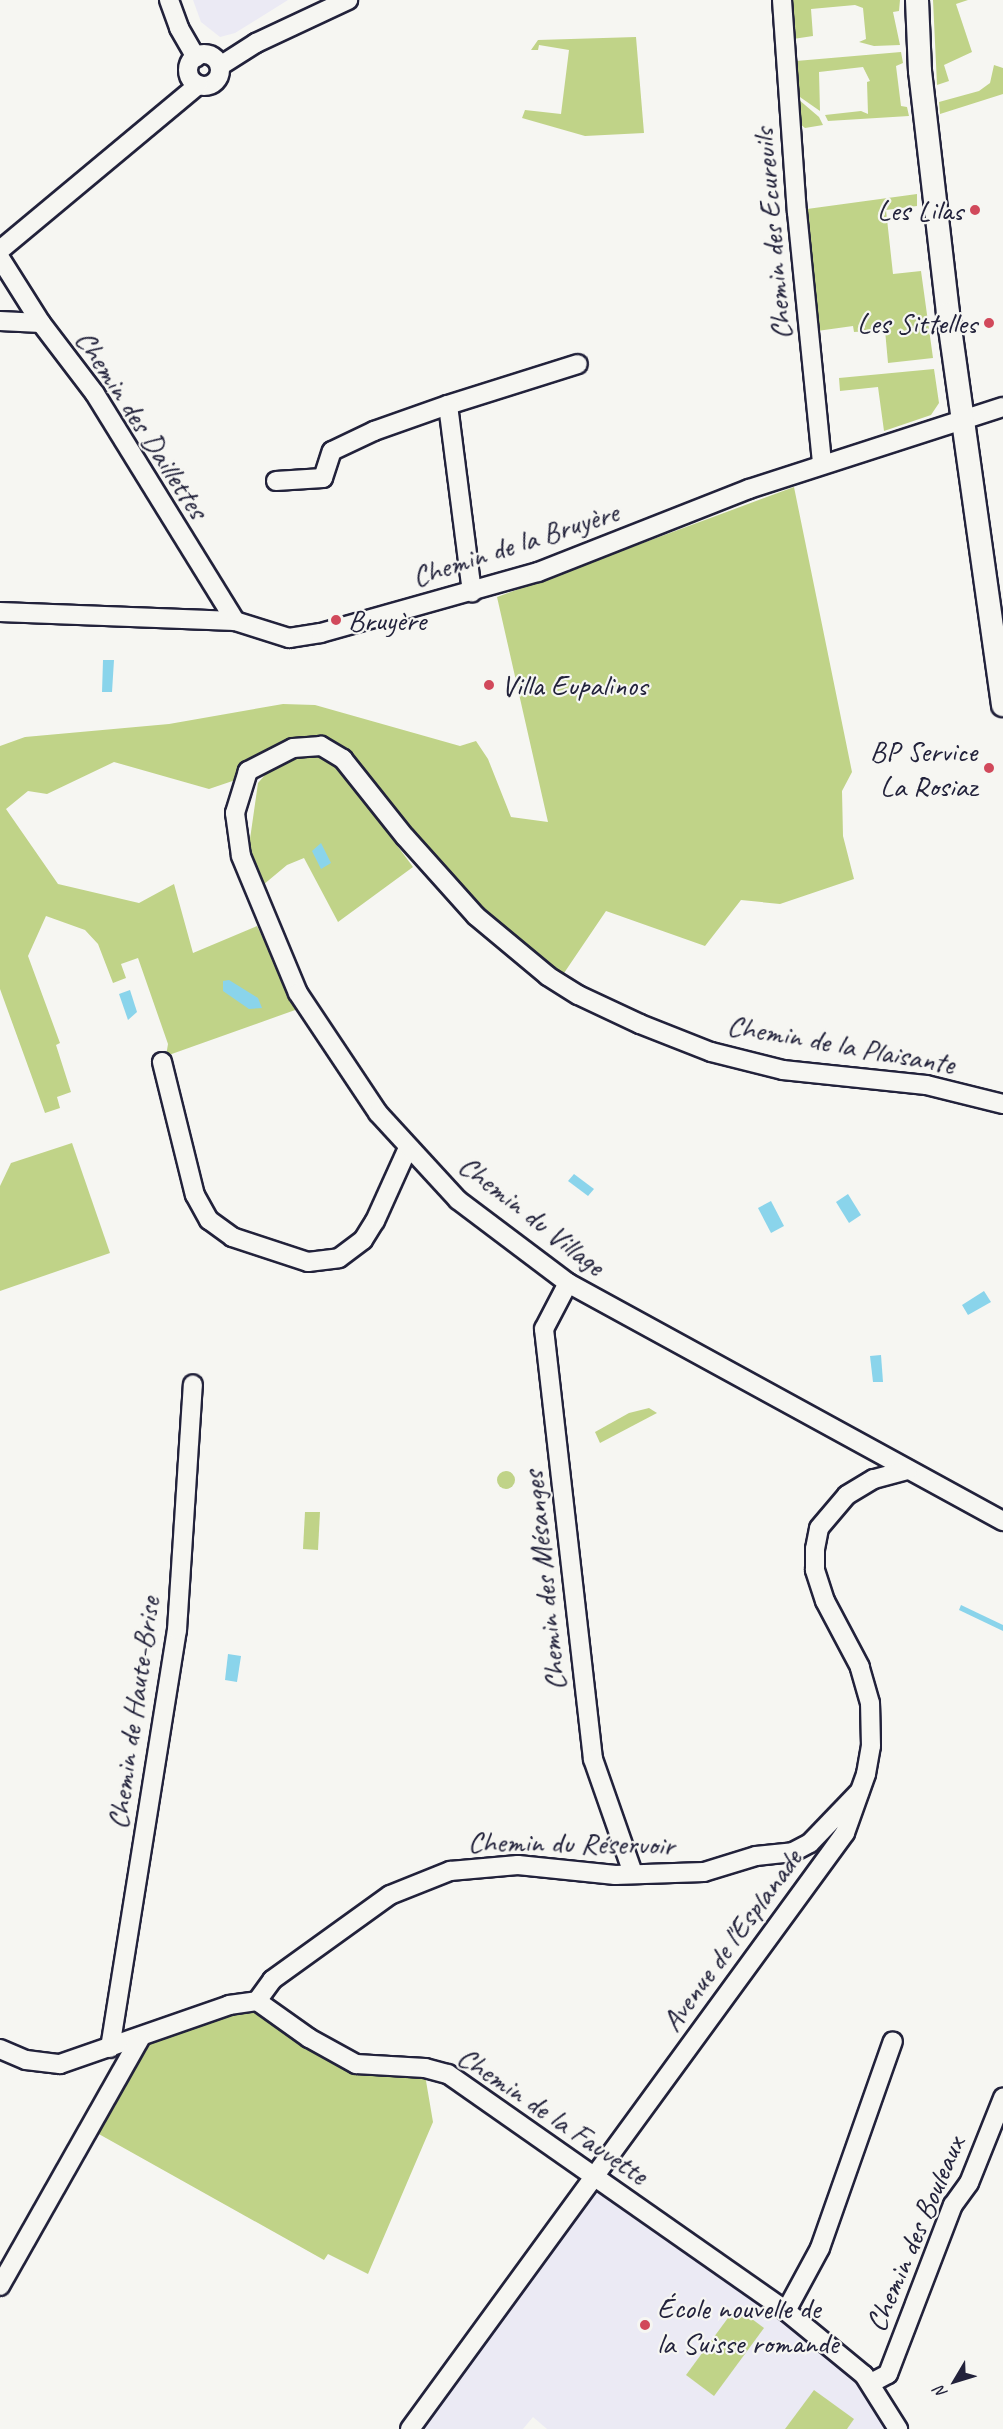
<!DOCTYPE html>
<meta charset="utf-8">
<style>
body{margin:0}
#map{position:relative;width:1003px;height:2429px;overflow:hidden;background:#f6f6f2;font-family:Caveat,sans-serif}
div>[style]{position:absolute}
.built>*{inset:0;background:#ebeaf4}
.green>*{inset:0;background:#c0d388}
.round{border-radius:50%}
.water>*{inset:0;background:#8ad4eb}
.roads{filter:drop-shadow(2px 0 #22223b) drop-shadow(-2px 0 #22223b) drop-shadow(0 2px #22223b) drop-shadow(0 -2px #22223b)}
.minor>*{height:18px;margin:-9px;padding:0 9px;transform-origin:9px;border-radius:9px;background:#f6f6f2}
.minor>.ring{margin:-9px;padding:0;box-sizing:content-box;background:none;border:18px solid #f6f6f2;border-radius:50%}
.tertiary>*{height:22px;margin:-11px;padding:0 11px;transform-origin:11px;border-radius:11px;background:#f6f6f2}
.dots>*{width:16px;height:16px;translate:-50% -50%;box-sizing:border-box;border:3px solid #f6f6f2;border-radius:50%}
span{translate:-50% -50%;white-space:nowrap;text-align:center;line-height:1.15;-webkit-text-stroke:4.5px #f6f6f2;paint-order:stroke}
.poi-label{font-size:30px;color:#22223b}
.right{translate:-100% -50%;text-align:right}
.left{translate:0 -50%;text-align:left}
.street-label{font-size:30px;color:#22223b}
.north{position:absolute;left:925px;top:2351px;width:60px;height:60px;-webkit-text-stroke:4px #f6f6f2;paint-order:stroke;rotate:232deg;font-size:16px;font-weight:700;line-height:24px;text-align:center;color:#22223b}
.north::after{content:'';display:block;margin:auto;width:21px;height:27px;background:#22223b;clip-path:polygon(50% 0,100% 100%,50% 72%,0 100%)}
</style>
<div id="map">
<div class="built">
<div style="clip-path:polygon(193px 0,288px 0,235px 33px,220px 37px,201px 22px)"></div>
<div style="clip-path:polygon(597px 2186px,823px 2346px,819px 2352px,826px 2357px,829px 2352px,849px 2368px,890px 2429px,547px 2429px,533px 2417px,523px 2429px,418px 2429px)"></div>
</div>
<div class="green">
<div style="clip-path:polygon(790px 0,900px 0,899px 11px,893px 12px,900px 45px,874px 46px,859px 42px,866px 39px,863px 8px,855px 5px,811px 9px,813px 36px,793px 39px)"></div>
<div style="clip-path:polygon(933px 0,968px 0,956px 4px,972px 52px,944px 65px,949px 81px,937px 85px)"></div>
<div style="clip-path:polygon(636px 37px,644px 133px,585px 136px,522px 118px,525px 110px,561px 114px,569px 50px,539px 45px,538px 50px,531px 50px,538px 40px)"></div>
<div style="clip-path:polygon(901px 52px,903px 63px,896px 66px,901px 106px,907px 107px,909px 116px,828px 121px,825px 115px,861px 111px,868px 114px,867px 82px,870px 81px,863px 67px,819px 72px,820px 111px,797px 95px,796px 61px)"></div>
<div style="clip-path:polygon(994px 65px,1003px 68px,1003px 94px,940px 114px,939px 102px,979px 91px,990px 83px)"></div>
<div style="clip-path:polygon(798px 99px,819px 117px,823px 125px,805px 128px,800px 124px)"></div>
<div style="clip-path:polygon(917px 194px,917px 206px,886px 210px,893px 274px,921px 271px,933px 358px,888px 363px,885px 330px,854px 332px,853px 326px,817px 331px,807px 209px)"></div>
<div style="clip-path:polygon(934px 369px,939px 403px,931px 415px,884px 431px,878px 387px,840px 391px,839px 378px)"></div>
<div style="clip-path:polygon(794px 487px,852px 772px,842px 791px,843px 836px,854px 879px,780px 904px,741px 900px,705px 946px,606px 911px,562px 976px,460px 894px,362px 770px,323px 756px,344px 774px,413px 867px,338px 922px,304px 858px,287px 865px,263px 885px,249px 846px,258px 783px,271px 768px,209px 789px,114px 762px,47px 794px,28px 791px,6px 809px,58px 884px,139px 903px,174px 884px,193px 953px,257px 926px,298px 1009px,166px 1056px,168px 1044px,138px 958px,121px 964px,126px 978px,113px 983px,98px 944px,85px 930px,46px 916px,28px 956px,60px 1043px,56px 1045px,71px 1092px,57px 1097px,60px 1108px,45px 1113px,0 989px,0 746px,25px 737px,169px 724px,283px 704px,315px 705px,460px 746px,476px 741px,488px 759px,511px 817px,548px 822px,497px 597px)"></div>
<div style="clip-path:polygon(72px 1143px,110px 1253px,0 1291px,0 1186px,11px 1163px)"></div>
<div style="clip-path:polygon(649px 1408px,657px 1413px,600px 1443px,595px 1432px,629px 1413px)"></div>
<div class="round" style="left:497px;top:1471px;width:18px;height:18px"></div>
<div style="clip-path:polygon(305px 1512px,320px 1512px,318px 1550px,303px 1549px)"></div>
<div style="clip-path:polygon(244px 2009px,257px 2012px,324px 2055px,425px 2075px,433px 2122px,368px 2274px,328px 2254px,324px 2260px,97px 2133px,145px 2044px,226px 2012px)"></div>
<div style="clip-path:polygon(736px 2307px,764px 2328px,714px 2396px,686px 2375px)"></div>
<div style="clip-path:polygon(814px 2390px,854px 2419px,847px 2429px,785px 2429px)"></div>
</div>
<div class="water">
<div style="clip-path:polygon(103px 660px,114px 660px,112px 692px,102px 692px)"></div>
<div style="clip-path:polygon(321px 843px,331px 863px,321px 869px,312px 851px)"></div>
<div style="clip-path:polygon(229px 980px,258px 998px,262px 1008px,249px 1009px,223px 991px,223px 981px)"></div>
<div style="clip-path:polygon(130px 990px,137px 1012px,128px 1020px,119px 994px)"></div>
<div style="clip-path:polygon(574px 1174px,594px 1189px,588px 1196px,568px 1181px)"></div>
<div style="clip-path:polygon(848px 1194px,861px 1215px,849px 1223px,836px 1202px)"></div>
<div style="clip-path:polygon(771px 1201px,784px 1226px,771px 1233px,758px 1208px)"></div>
<div style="clip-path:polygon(984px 1291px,991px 1302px,968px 1315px,962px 1305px)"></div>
<div style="clip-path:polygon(881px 1355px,883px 1382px,873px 1382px,870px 1356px)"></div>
<div style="clip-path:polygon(961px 1605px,1003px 1625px,1003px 1631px,959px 1610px)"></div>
<div style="clip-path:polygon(228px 1654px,241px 1656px,237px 1682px,225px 1680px)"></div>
</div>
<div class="roads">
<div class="minor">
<div style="left:169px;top:0;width:30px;rotate:70deg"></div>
<div style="left:179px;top:28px;width:34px;rotate:60deg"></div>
<div style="left:782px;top:0;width:213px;rotate:86deg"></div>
<div style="left:797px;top:212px;width:253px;rotate:84.3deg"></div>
<div class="ring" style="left:188px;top:54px;width:14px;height:14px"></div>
<div style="left:220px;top:66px;width:43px;rotate:-32.6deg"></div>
<div style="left:256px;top:43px;width:102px;rotate:-25.1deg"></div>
<div style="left:0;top:250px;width:258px;rotate:-39.8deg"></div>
<div style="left:0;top:258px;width:77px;rotate:57.8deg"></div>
<div style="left:41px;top:323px;width:89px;rotate:52.7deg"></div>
<div style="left:95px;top:394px;width:267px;rotate:58.3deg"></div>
<div style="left:0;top:321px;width:41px;rotate:2.8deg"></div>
<div style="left:448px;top:405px;width:136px;rotate:-17.5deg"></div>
<div style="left:276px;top:481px;width:47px;rotate:-3.7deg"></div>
<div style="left:323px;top:478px;width:28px;rotate:-72deg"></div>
<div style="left:332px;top:451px;width:47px;rotate:-25.5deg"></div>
<div style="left:374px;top:431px;width:78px;rotate:-19.4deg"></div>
<div style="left:448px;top:405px;width:189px;rotate:82.7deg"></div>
<div style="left:0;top:612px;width:235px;rotate:2.2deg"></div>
<div style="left:235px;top:621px;width:57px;rotate:17.5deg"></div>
<div style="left:289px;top:638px;width:32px;rotate:-9deg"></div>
<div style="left:321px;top:633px;width:225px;rotate:-15.7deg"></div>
<div style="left:538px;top:572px;width:227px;rotate:-21.5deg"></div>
<div style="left:749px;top:489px;width:267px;rotate:-17.9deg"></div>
<div style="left:162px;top:1062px;width:137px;rotate:76.1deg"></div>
<div style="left:195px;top:1195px;width:29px;rotate:61deg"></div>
<div style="left:209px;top:1220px;width:29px;rotate:36deg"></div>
<div style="left:232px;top:1237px;width:80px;rotate:18.2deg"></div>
<div style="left:308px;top:1262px;width:31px;rotate:-7deg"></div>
<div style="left:339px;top:1258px;width:30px;rotate:-37deg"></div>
<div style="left:363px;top:1240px;width:22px;rotate:-58deg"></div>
<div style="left:375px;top:1221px;width:80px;rotate:-65.7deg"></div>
<div style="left:1003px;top:1104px;width:79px;rotate:-166.1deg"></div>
<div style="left:926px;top:1085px;width:144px;rotate:-174deg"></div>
<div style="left:783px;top:1070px;width:74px;rotate:-166deg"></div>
<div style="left:711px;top:1052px;width:76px;rotate:-158.5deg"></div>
<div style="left:640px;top:1024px;width:68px;rotate:-154.9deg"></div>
<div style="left:578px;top:995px;width:36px;rotate:-148deg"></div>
<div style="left:548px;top:976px;width:94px;rotate:-140.2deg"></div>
<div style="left:476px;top:916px;width:106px;rotate:-131.9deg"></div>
<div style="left:405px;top:837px;width:100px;rotate:-128.5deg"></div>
<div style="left:343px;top:759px;width:26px;rotate:-149deg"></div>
<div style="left:321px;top:746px;width:28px;rotate:176deg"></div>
<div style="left:293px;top:748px;width:51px;rotate:152.9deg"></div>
<div style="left:248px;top:771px;width:44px;rotate:107.2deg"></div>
<div style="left:235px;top:813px;width:43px;rotate:82.1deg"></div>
<div style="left:241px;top:856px;width:148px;rotate:67.4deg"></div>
<div style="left:298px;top:993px;width:144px;rotate:56.3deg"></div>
<div style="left:378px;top:1113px;width:118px;rotate:47.4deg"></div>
<div style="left:458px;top:1200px;width:138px;rotate:37deg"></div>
<div style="left:568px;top:1283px;width:496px;rotate:28.7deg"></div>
<div style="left:568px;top:1283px;width:52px;rotate:117.6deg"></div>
<div style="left:544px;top:1329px;width:433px;rotate:83.5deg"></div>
<div style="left:593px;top:1759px;width:121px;rotate:70.7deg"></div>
<div style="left:257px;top:2001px;width:26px;rotate:-54deg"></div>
<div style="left:272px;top:1980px;width:145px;rotate:-35.8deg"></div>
<div style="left:390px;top:1895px;width:65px;rotate:-21.8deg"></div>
<div style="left:450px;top:1871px;width:68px;rotate:-5deg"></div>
<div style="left:518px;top:1865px;width:98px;rotate:5.9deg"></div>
<div style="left:615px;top:1875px;width:89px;rotate:-1.9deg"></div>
<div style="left:704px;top:1872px;width:54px;rotate:-17.1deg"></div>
<div style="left:756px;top:1856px;width:37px;rotate:-6deg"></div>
<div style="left:793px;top:1852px;width:19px;rotate:-28deg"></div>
<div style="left:810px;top:1843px;width:71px;rotate:-46.1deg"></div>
<div style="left:110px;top:2048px;width:423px;rotate:-80.9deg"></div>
<div style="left:177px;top:1630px;width:246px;rotate:-86.3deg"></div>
<div style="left:0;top:2049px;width:28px;rotate:23deg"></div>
<div style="left:26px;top:2060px;width:34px;rotate:7deg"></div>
<div style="left:60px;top:2064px;width:179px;rotate:-19.2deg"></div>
<div style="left:229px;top:2005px;width:28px;rotate:-8deg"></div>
<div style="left:257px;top:2001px;width:64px;rotate:35.4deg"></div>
<div style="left:309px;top:2038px;width:54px;rotate:29deg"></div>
<div style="left:356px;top:2064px;width:69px;rotate:3.3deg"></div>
<div style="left:425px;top:2068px;width:24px;rotate:15deg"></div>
<div style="left:448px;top:2074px;width:413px;rotate:35deg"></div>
<div style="left:786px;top:2311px;width:101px;rotate:39.4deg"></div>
<div style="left:864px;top:2375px;width:64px;rotate:57.8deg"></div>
<div style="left:0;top:2286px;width:286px;rotate:-60.5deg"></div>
<div style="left:786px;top:2311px;width:72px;rotate:-61.6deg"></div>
<div style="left:820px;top:2248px;width:219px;rotate:-70.6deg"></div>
<div style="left:871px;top:2383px;width:19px;rotate:-28deg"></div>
<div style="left:888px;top:2374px;width:181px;rotate:-69deg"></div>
<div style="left:953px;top:2205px;width:27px;rotate:-54deg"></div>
<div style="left:969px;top:2183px;width:92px;rotate:-68.2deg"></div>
<div style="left:410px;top:2429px;width:738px;rotate:-53.88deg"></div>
<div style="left:845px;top:1833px;width:63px;rotate:-70.4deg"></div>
<div style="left:866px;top:1774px;width:28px;rotate:-80deg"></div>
<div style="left:871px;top:1746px;width:43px;rotate:-91.3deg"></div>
<div style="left:870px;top:1703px;width:37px;rotate:-106deg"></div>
<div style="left:860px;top:1667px;width:75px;rotate:-117.9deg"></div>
<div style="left:825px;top:1601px;width:33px;rotate:-108deg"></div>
<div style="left:815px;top:1570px;width:21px;rotate:-90deg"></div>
<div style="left:815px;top:1549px;width:21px;rotate:-79deg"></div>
<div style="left:819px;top:1528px;width:43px;rotate:-49.7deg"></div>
<div style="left:847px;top:1495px;width:31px;rotate:-31deg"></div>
<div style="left:874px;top:1479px;width:35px;rotate:-15deg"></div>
</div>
<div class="tertiary">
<div style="left:917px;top:0;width:71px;rotate:87.6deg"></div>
<div style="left:920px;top:71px;width:245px;rotate:83.4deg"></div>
<div style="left:948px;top:314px;width:395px;rotate:82deg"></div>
</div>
</div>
<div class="dots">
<div style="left:975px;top:210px;background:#d1495b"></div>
<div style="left:989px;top:323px;background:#d1495b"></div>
<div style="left:336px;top:620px;background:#d1495b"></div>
<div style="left:489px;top:685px;background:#d1495b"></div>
<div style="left:989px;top:768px;background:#d1495b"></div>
<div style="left:645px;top:2325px;background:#d1495b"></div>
</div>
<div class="poi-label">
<span class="right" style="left:963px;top:210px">Les Lilas</span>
<span class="right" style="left:977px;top:323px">Les Sittelles</span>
<span class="left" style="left:348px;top:620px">Bruyère</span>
<span class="left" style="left:501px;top:685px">Villa Eupalinos</span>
<span class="right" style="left:977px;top:768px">BP Service<br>La Rosiaz</span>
<span class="left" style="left:657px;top:2325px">École nouvelle de<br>la Suisse romande</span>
</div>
<div class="street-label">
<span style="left:772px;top:234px;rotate:-95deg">Chemin des Ecureuils</span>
<span style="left:142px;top:424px;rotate:57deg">Chemin des Daillettes</span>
<span style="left:515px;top:544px;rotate:-18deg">Chemin de la Bruyère</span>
<span style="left:841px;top:1044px;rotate:10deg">Chemin de la Plaisante</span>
<span style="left:532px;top:1215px;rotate:38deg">Chemin du Village</span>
<span style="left:544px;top:1581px;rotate:-96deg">Chemin des Mésanges</span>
<span style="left:133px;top:1713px;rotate:-82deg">Chemin de Haute-Brise</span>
<span style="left:571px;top:1843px;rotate:1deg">Chemin du Réservoir</span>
<span style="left:731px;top:1940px;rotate:-54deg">Avenue de l'Esplanade</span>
<span style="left:553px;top:2115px;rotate:34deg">Chemin de la Fauvette</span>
<span style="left:915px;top:2234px;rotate:-67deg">Chemin des Bouleaux</span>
</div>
<div class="north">N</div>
</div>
